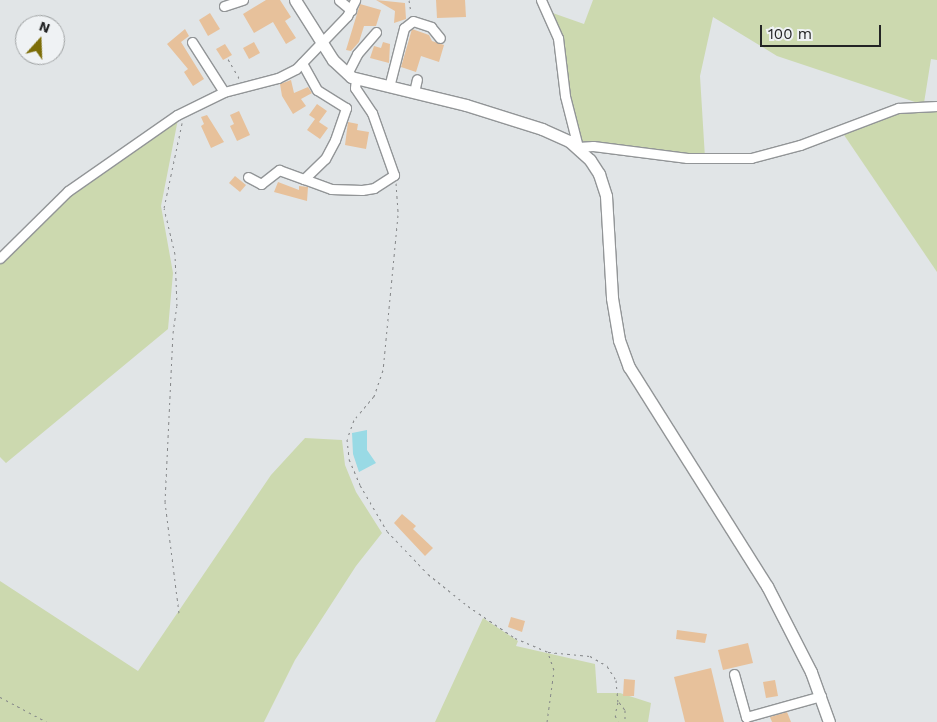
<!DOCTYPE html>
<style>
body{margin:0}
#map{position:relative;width:937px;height:722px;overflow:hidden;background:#e1e5e7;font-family:"Work Sans",sans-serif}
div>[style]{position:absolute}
.green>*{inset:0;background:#ccd9af}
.water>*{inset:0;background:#99dae5}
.building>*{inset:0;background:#e7c19b}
.path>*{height:1px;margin-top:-0.5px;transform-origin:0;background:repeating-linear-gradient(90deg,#848688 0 2.5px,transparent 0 6.5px)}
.roads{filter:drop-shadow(1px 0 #929597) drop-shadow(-1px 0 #929597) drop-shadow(0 1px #929597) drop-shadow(0 -1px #929597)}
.minor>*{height:9px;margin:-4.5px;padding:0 4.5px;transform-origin:4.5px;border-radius:4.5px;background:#fff}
.major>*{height:11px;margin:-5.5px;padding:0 5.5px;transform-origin:5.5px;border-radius:5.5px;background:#fff}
span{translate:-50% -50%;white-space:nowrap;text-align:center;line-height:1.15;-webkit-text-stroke:4px #eff2f4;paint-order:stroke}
.north{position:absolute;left:15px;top:15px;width:50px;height:50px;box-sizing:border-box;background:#eff2f4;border:1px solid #9da0a1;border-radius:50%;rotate:20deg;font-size:14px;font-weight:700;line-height:20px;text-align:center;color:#232425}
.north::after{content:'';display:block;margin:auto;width:18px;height:22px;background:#7c6d07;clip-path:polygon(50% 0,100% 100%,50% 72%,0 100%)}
.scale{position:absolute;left:760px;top:25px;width:121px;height:22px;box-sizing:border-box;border:2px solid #232425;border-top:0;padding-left:6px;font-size:15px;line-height:18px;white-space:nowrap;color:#232425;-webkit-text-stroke:4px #eff2f4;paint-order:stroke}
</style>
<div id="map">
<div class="green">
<div style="clip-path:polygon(593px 0,937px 0,937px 60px,931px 59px,924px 103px,918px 103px,777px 56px,713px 17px,700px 76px,705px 158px,594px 147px,580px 140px,569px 116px,560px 39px,547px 11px,584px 24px)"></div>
<div style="clip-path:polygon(905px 109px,937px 110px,937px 272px,842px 132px)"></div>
<div style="clip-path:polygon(178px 119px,161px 206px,173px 273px,168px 329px,6px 463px,0 457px,0 258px,56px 202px)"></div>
<div style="clip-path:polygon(305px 438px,342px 440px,345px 465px,356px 492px,382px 533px,356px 566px,295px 660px,264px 722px,0 722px,0 581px,138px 671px,271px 475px)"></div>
<div style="clip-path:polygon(483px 618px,518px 641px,516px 646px,595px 664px,597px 693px,620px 693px,651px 703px,648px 722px,435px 722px)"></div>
</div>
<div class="water">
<div style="clip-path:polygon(367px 430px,367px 450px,376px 463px,359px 472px,353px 454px,352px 433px)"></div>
</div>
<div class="building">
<div style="clip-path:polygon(266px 0,280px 0,291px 17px,285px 21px,296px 38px,286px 44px,273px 22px,254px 33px,243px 14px)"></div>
<div style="clip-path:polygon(376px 0,405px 3px,406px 19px,394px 23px,395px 11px)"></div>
<div style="clip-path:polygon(436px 0,465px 0,466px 17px,437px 18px)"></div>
<div style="clip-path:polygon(360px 4px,381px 10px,376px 26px,364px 26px,359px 42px,351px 51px,346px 50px)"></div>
<div style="clip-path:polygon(210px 13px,220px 29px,208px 36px,199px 20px)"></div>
<div style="clip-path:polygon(185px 29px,189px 36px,181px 42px,204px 79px,193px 86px,184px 72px,188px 69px,167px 44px)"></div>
<div style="clip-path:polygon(412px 29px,429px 35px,432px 41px,444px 45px,439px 62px,421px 56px,416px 72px,401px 67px)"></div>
<div style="clip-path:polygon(254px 42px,260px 53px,249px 59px,243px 48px)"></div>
<div style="clip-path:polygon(383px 42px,390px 44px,389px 63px,370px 58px,374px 46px,381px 48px)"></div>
<div style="clip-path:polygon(225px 44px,232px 55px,223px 60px,216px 49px)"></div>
<div style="clip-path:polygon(291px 80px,294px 93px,308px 87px,312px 93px,301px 99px,306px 106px,293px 114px,282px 96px,280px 84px)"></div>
<div style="clip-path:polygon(317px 104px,327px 111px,319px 122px,328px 128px,320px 139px,307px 130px,315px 119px,309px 115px)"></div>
<div style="clip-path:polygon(239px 111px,250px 135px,237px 141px,230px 126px,234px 124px,230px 115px)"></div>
<div style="clip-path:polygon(207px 115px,224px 142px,211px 148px,201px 126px,204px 124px,201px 117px)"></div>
<div style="clip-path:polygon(348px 122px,358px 124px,357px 130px,369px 132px,366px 149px,345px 145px)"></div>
<div style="clip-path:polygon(235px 176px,246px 185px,240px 192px,229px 183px)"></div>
<div style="clip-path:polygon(278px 182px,299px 190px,299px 186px,308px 187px,307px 201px,274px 192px)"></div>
<div style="clip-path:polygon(402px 514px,416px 526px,413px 529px,433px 548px,425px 556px,394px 523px)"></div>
<div style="clip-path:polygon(511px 617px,525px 621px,522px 632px,508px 627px)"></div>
<div style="clip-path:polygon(677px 630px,707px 634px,705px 643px,676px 639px)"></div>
<div style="clip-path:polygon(748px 643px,753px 663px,723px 670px,718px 650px)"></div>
<div style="clip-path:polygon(711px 668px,724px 722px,685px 722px,674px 677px)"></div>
<div style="clip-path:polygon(624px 679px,635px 680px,634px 696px,623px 696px)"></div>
<div style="clip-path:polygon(775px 680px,778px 696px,766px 698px,763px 682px)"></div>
<div style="clip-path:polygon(787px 712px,791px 722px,772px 722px,770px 717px)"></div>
</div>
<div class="path">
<div style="left:409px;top:0;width:12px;rotate:81deg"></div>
<div style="left:228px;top:59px;width:24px;rotate:60deg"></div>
<div style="left:396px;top:183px;width:32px;rotate:86deg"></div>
<div style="left:398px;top:215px;width:156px;rotate:95.5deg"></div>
<div style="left:383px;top:370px;width:28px;rotate:109deg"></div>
<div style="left:374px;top:396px;width:31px;rotate:130deg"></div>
<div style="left:354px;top:420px;width:20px;rotate:110deg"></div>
<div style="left:347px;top:439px;width:20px;rotate:84deg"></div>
<div style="left:349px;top:459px;width:28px;rotate:67deg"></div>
<div style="left:360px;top:485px;width:53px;rotate:59.6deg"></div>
<div style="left:387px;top:531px;width:59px;rotate:46.4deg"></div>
<div style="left:428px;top:574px;width:51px;rotate:38.7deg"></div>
<div style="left:468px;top:606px;width:57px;rotate:34.2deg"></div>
<div style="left:515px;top:638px;width:36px;rotate:23deg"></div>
<div style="left:548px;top:652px;width:42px;rotate:5.4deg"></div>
<div style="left:590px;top:656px;width:20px;rotate:30deg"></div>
<div style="left:607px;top:666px;width:17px;rotate:57deg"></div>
<div style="left:616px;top:680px;width:22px;rotate:85deg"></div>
<div style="left:618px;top:702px;width:13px;rotate:103deg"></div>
<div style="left:615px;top:715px;width:8px;rotate:67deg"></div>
<div style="left:179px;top:613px;width:112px;rotate:-97.2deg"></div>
<div style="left:165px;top:502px;width:169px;rotate:-87.3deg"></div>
<div style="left:173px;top:333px;width:27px;rotate:-82deg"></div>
<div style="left:177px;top:306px;width:52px;rotate:-92.2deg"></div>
<div style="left:175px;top:254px;width:47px;rotate:-103.4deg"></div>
<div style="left:164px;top:208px;width:87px;rotate:-78deg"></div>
<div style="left:0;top:697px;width:53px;rotate:28deg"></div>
<div style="left:619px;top:702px;width:10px;rotate:53deg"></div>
<div style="left:625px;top:710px;width:12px;rotate:90deg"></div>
<div style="left:547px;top:722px;width:52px;rotate:-82.3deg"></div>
<div style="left:554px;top:670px;width:18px;rotate:-109deg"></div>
</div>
<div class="roads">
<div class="minor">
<div style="left:339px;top:0;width:16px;rotate:40deg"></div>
<div style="left:541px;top:0;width:42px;rotate:65.9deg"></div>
<div style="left:558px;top:38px;width:58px;rotate:83.1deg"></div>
<div style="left:565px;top:96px;width:53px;rotate:75.7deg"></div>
<div style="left:578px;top:147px;width:15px;rotate:-4deg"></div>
<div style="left:593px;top:146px;width:95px;rotate:7.3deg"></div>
<div style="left:687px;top:158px;width:64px"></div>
<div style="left:751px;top:158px;width:51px;rotate:-14.9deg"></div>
<div style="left:800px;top:145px;width:105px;rotate:-20.7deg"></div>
<div style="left:898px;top:108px;width:39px;rotate:-3deg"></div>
<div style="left:224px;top:6px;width:20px;rotate:-18deg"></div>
<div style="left:192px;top:42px;width:59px;rotate:57.4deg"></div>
<div style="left:347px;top:74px;width:22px;rotate:-63deg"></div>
<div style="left:357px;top:54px;width:29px;rotate:-49deg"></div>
<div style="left:389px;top:87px;width:61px;rotate:-75.7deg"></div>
<div style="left:404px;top:28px;width:11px;rotate:-38deg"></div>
<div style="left:413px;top:21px;width:19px;rotate:18deg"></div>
<div style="left:431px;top:27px;width:14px;rotate:51deg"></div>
<div style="left:414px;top:92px;width:13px;rotate:-77deg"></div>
<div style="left:248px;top:177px;width:15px;rotate:28deg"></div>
<div style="left:261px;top:184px;width:23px;rotate:-38deg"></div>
<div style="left:279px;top:170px;width:27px;rotate:20deg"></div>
<div style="left:304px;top:179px;width:29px;rotate:-44deg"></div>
<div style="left:325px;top:159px;width:21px;rotate:-62deg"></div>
<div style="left:335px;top:140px;width:34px;rotate:-71deg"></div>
<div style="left:346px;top:108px;width:34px;rotate:-148deg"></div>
<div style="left:317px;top:90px;width:31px;rotate:-119deg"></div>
<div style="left:304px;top:179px;width:29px;rotate:20deg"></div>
<div style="left:331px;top:189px;width:31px;rotate:2deg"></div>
<div style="left:362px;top:190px;width:12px;rotate:-9deg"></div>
<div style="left:374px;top:188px;width:24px;rotate:-33deg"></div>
<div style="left:394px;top:175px;width:66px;rotate:-109.5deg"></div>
<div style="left:372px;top:113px;width:30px;rotate:-124deg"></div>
<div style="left:355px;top:88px;width:9px;rotate:-84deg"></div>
<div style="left:0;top:258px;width:95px;rotate:-44.6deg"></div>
<div style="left:68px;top:191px;width:133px;rotate:-34.9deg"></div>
<div style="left:177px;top:115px;width:52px;rotate:-26.1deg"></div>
<div style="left:224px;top:92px;width:56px;rotate:-14.5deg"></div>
<div style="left:278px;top:78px;width:20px;rotate:-27deg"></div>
<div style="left:296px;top:69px;width:74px;rotate:-46.1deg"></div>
<div style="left:347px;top:16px;width:18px;rotate:-63deg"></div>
<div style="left:734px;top:674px;width:45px;rotate:74.4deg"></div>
<div style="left:746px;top:717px;width:78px;rotate:-15.6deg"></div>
</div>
<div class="major">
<div style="left:295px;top:0;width:71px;rotate:57.7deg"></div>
<div style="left:333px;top:60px;width:25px;rotate:43deg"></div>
<div style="left:351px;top:77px;width:118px;rotate:13.7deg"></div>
<div style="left:466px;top:105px;width:80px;rotate:17.5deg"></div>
<div style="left:542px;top:129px;width:30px;rotate:24deg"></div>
<div style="left:569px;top:141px;width:28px;rotate:42deg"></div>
<div style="left:590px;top:160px;width:17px;rotate:57deg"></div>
<div style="left:599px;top:174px;width:23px;rotate:72deg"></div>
<div style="left:606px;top:196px;width:102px;rotate:86.6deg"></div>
<div style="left:612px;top:298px;width:43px;rotate:80.5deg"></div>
<div style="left:619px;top:340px;width:29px;rotate:70deg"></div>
<div style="left:629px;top:367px;width:259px;rotate:57.8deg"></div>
<div style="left:767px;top:586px;width:97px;rotate:62.9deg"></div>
<div style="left:811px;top:672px;width:53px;rotate:70.2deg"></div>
</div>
</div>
<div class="north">N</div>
<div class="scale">100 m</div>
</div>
